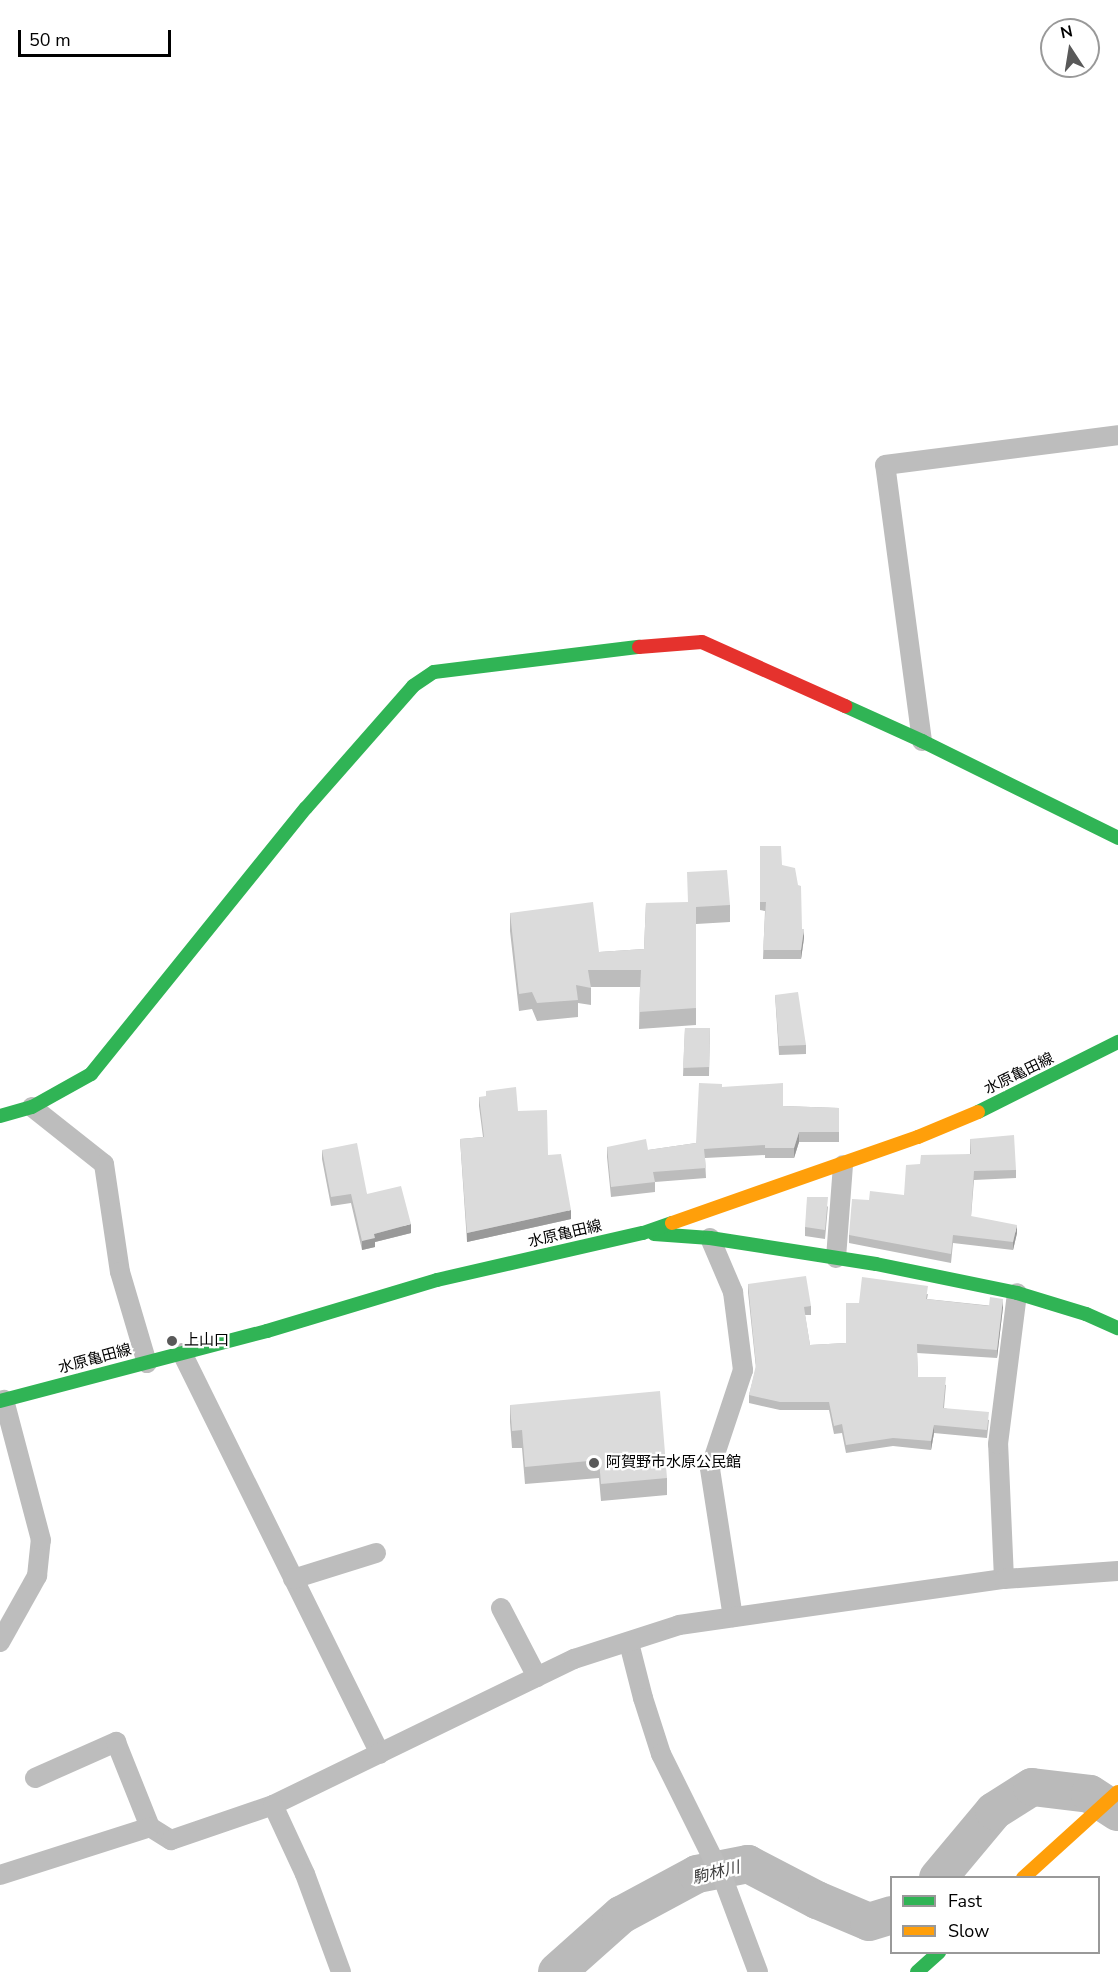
<!DOCTYPE html>
<meta charset="utf-8">
<style>
body{margin:0}
#map{position:relative;width:1118px;height:1972px;overflow:hidden;background:#fff;font-family:"Nunito Sans","Noto Sans JP",sans-serif}
div>[style]{position:absolute}
.river>*{height:38px;margin:-19px;padding:0 19px;transform-origin:19px;border-radius:19px;background:#bababa}
.street>*{height:20px;margin:-10px;padding:0 10px;transform-origin:10px;border-radius:10px;background:#bdbdbd}
.fast>*{height:14px;margin:-7px;padding:0 7px;transform-origin:7px;border-radius:7px;background:#30b455}
.slow>*{height:14px;margin:-7px;padding:0 7px;transform-origin:7px;border-radius:7px;background:#ff9f0a}
.jam>*{height:14px;margin:-7px;padding:0 7px;transform-origin:7px;border-radius:7px;background:#e5322d}
.wall>*{inset:0;background:#bcbcbc}
.shaded-wall>*{inset:0;background:#999}
.building>*{inset:0;background:#dbdbdb}
.dots>*{width:16px;height:16px;translate:-50% -50%;box-sizing:border-box;border:3px solid #fff;border-radius:50%}
span{translate:-50% -50%;white-space:nowrap;text-align:center;line-height:1.15;-webkit-text-stroke:4.5px #fff;paint-order:stroke}
.street-label{font-size:15px;color:#000}
.poi-label{font-size:15px;color:#000}
.left{translate:0 -50%;text-align:left}
.water-label{font-size:16px;color:#3d3d3d;font-style:italic}
.legend{position:absolute;left:890px;top:1876px;width:210px;height:78px;box-sizing:border-box;background:#fff;border:2px solid #999;margin:0;padding:8px 10px;list-style:none;font-size:18px;color:#000}
.legend li{display:flex;align-items:center;gap:12px;height:30px}
.legend b{width:30px;border:2px solid #999}
.north{position:absolute;left:1040px;top:18px;width:60px;height:60px;box-sizing:border-box;background:#fff;border:2px solid #999;border-radius:50%;rotate:348deg;font-size:16px;font-weight:700;line-height:24px;text-align:center;color:#000}
.north::after{content:'';display:block;margin:auto;width:21px;height:27px;background:#595959;clip-path:polygon(50% 0,100% 100%,50% 72%,0 100%)}
.scale{position:absolute;left:18px;top:30px;width:153px;height:27px;box-sizing:border-box;border:3px solid #000;border-top:0;padding-left:8px;font-size:18px;line-height:21px;white-space:nowrap;color:#000;-webkit-text-stroke:4px #fff;paint-order:stroke}
</style>
<div id="map">
<div class="river">
<div style="left:938px;top:1878px;width:87px;rotate:-50.1deg"></div>
<div style="left:994px;top:1811px;width:45px;rotate:-32.3deg"></div>
<div style="left:1032px;top:1787px;width:58px;rotate:6.9deg"></div>
<div style="left:1090px;top:1794px;width:33px;rotate:33deg"></div>
<div style="left:557px;top:1972px;width:86px;rotate:-41.7deg"></div>
<div style="left:621px;top:1915px;width:86px;rotate:-28.3deg"></div>
<div style="left:697px;top:1874px;width:52px;rotate:-11.1deg"></div>
<div style="left:748px;top:1864px;width:78px;rotate:27.6deg"></div>
<div style="left:817px;top:1900px;width:56px;rotate:22.9deg"></div>
<div style="left:869px;top:1922px;width:24px;rotate:-17deg"></div>
</div>
<div class="street">
<div style="left:922px;top:741px;width:278px;rotate:-97.6deg"></div>
<div style="left:885px;top:465px;width:235px;rotate:-7.3deg"></div>
<div style="left:32px;top:1107px;width:92px;rotate:38.4deg"></div>
<div style="left:104px;top:1164px;width:109px;rotate:81.6deg"></div>
<div style="left:120px;top:1272px;width:95px;rotate:73.5deg"></div>
<div style="left:710px;top:1238px;width:59px;rotate:66.9deg"></div>
<div style="left:733px;top:1292px;width:79px;rotate:82.7deg"></div>
<div style="left:743px;top:1370px;width:104px;rotate:108.4deg"></div>
<div style="left:710px;top:1469px;width:150px;rotate:81.2deg"></div>
<div style="left:836px;top:1258px;width:93px;rotate:-85.7deg"></div>
<div style="left:182px;top:1353px;width:447px;rotate:63.7deg"></div>
<div style="left:293px;top:1579px;width:87px;rotate:-17.4deg"></div>
<div style="left:1004px;top:1579px;width:135px;rotate:-92.5deg"></div>
<div style="left:998px;top:1444px;width:152px;rotate:-82.8deg"></div>
<div style="left:501px;top:1608px;width:78px;rotate:62.4deg"></div>
<div style="left:0;top:1642px;width:76px;rotate:-60.7deg"></div>
<div style="left:37px;top:1576px;width:36px;rotate:-84deg"></div>
<div style="left:41px;top:1540px;width:145px;rotate:-104.8deg"></div>
<div style="left:629px;top:1643px;width:57px;rotate:75.7deg"></div>
<div style="left:643px;top:1698px;width:59px;rotate:72.2deg"></div>
<div style="left:661px;top:1754px;width:142px;rotate:63.6deg"></div>
<div style="left:724px;top:1881px;width:97px;rotate:69.5deg"></div>
<div style="left:35px;top:1778px;width:89px;rotate:-24deg"></div>
<div style="left:116px;top:1742px;width:92px;rotate:68.2deg"></div>
<div style="left:150px;top:1827px;width:25px;rotate:32deg"></div>
<div style="left:171px;top:1840px;width:108px;rotate:-18.9deg"></div>
<div style="left:273px;top:1805px;width:335px;rotate:-25.9deg"></div>
<div style="left:574px;top:1659px;width:110px;rotate:-17.9deg"></div>
<div style="left:679px;top:1625px;width:328px;rotate:-8.1deg"></div>
<div style="left:1004px;top:1579px;width:114px;rotate:-4deg"></div>
<div style="left:273px;top:1805px;width:76px;rotate:65.1deg"></div>
<div style="left:305px;top:1874px;width:104px;rotate:69.8deg"></div>
<div style="left:0;top:1875px;width:157px;rotate:-17.7deg"></div>
</div>
<div class="fast">
<div style="left:845px;top:706px;width:85px;rotate:24.4deg"></div>
<div style="left:922px;top:741px;width:219px;rotate:26.3deg"></div>
<div style="left:978px;top:1112px;width:157px;rotate:-26.6deg"></div>
<div style="left:0;top:1116px;width:33px;rotate:-16deg"></div>
<div style="left:32px;top:1107px;width:68px;rotate:-29.2deg"></div>
<div style="left:91px;top:1074px;width:342px;rotate:-51.1deg"></div>
<div style="left:306px;top:808px;width:162px;rotate:-48.7deg"></div>
<div style="left:413px;top:686px;width:25px;rotate:-34deg"></div>
<div style="left:434px;top:672px;width:207px;rotate:-7deg"></div>
<div style="left:654px;top:1234px;width:56px;rotate:4.1deg"></div>
<div style="left:710px;top:1238px;width:168px;rotate:8.9deg"></div>
<div style="left:876px;top:1264px;width:144px;rotate:11.6deg"></div>
<div style="left:1017px;top:1293px;width:72px;rotate:16.9deg"></div>
<div style="left:1086px;top:1314px;width:35px;rotate:24deg"></div>
<div style="left:0;top:1401px;width:276px;rotate:-14.7deg"></div>
<div style="left:267px;top:1331px;width:177px;rotate:-16.7deg"></div>
<div style="left:437px;top:1280px;width:211px;rotate:-12.9deg"></div>
<div style="left:643px;top:1233px;width:31px;rotate:-19deg"></div>
<div style="left:917px;top:1972px;width:30px;rotate:-42deg"></div>
</div>
<div class="slow">
<div style="left:672px;top:1223px;width:261px;rotate:-19.3deg"></div>
<div style="left:918px;top:1137px;width:65px;rotate:-22.6deg"></div>
<div style="left:1023px;top:1878px;width:128px;rotate:-42.2deg"></div>
</div>
<div class="jam">
<div style="left:639px;top:647px;width:63px;rotate:-4.5deg"></div>
<div style="left:702px;top:642px;width:157px;rotate:24.1deg"></div>
</div>
<div class="wall">
<div style="clip-path:polygon(760px 846px,782px 865px,804px 938px,801px 959px,763px 959px,765px 911px,760px 910px)"></div>
<div style="clip-path:polygon(646px 903px,730px 905px,730px 922px,696px 924px,696px 1025px,639px 1029px,640px 987px,591px 987px,591px 1005px,578px 1003px,578px 1017px,537px 1021px,532px 1009px,519px 1011px,510px 931px,510px 913px,599px 952px,644px 949px)"></div>
<div style="clip-path:polygon(775px 995px,806px 1045px,806px 1054px,779px 1055px)"></div>
<div style="clip-path:polygon(685px 1028px,710px 1028px,709px 1076px,683px 1076px)"></div>
<div style="clip-path:polygon(722px 1087px,783px 1106px,839px 1108px,839px 1142px,799px 1142px,794px 1158px,765px 1158px,765px 1155px,705px 1158px,706px 1178px,655px 1182px,655px 1192px,611px 1197px,607px 1157px,607px 1147px,648px 1150px,696px 1143px)"></div>
<div style="clip-path:polygon(479px 1097px,518px 1111px,548px 1155px,571px 1219px,467px 1242px,460px 1139px,483px 1137px,479px 1106px)"></div>
<div style="clip-path:polygon(970px 1139px,1016px 1170px,1016px 1178px,974px 1180px,971px 1217px,1017px 1233px,1013px 1250px,953px 1243px,951px 1263px,849px 1243px,849px 1235px,869px 1200px,904px 1195px,920px 1164px,970px 1154px)"></div>
<div style="clip-path:polygon(322px 1150px,367px 1194px,411px 1233px,375px 1242px,375px 1247px,362px 1250px,351px 1203px,331px 1206px,322px 1159px)"></div>
<div style="clip-path:polygon(828px 1206px,825px 1239px,805px 1236px,805px 1227px)"></div>
<div style="clip-path:polygon(748px 1284px,811px 1306px,811px 1315px,805px 1315px,810px 1345px,846px 1343px,859px 1303px,928px 1294px,927px 1299px,1003px 1307px,997px 1358px,917px 1353px,918px 1377px,946px 1385px,944px 1408px,989px 1420px,987px 1438px,934px 1433px,931px 1450px,893px 1446px,846px 1453px,842px 1433px,834px 1434px,829px 1410px,780px 1410px,749px 1403px,749px 1395px,756px 1368px,748px 1292px)"></div>
<div style="clip-path:polygon(510px 1405px,667px 1478px,667px 1495px,601px 1501px,599px 1478px,525px 1484px,522px 1448px,512px 1448px,510px 1422px)"></div>
</div>
<div class="shaded-wall">
<div style="clip-path:polygon(804px 929px,804px 938px,801px 959px,801px 950px)"></div>
<div style="clip-path:polygon(799px 1132px,799px 1142px,794px 1158px,794px 1148px)"></div>
<div style="clip-path:polygon(571px 1210px,571px 1219px,467px 1242px,467px 1233px)"></div>
<div style="clip-path:polygon(411px 1224px,411px 1233px,375px 1242px,375px 1247px,362px 1250px,362px 1241px,374px 1234px)"></div>
<div style="clip-path:polygon(1017px 1225px,1017px 1233px,1013px 1250px,1013px 1242px)"></div>
<div style="clip-path:polygon(1003px 1299px,1003px 1307px,997px 1358px,997px 1350px)"></div>
<div style="clip-path:polygon(934px 1425px,934px 1433px,931px 1450px,931px 1441px)"></div>
</div>
<div class="building">
<div style="clip-path:polygon(760px 846px,781px 846px,782px 865px,795px 868px,798px 885px,801px 886px,802px 929px,804px 929px,801px 950px,763px 950px,766px 902px,760px 902px)"></div>
<div style="clip-path:polygon(727px 870px,730px 905px,696px 907px,696px 1008px,639px 1012px,641px 970px,588px 970px,591px 988px,576px 985px,578px 1000px,537px 1003px,532px 992px,519px 994px,510px 913px,593px 902px,599px 952px,644px 949px,646px 903px,688px 902px,687px 872px)"></div>
<div style="clip-path:polygon(798px 992px,806px 1045px,779px 1046px,775px 995px)"></div>
<div style="clip-path:polygon(685px 1028px,710px 1028px,709px 1067px,683px 1068px)"></div>
<div style="clip-path:polygon(699px 1083px,722px 1084px,722px 1087px,783px 1083px,783px 1106px,839px 1108px,839px 1132px,799px 1132px,794px 1148px,765px 1148px,765px 1145px,704px 1149px,706px 1168px,653px 1172px,655px 1182px,611px 1187px,607px 1147px,646px 1139px,648px 1150px,696px 1143px)"></div>
<div style="clip-path:polygon(516px 1087px,518px 1111px,547px 1110px,548px 1155px,561px 1154px,571px 1210px,467px 1233px,460px 1139px,484px 1137px,479px 1097px,486px 1096px,486px 1091px)"></div>
<div style="clip-path:polygon(1014px 1135px,1016px 1170px,974px 1171px,971px 1216px,1017px 1225px,1013px 1242px,953px 1235px,951px 1254px,849px 1235px,852px 1199px,869px 1200px,870px 1191px,904px 1195px,906px 1165px,920px 1164px,921px 1155px,971px 1154px,970px 1139px)"></div>
<div style="clip-path:polygon(357px 1143px,367px 1194px,401px 1186px,411px 1224px,374px 1234px,375px 1238px,362px 1241px,351px 1194px,331px 1197px,322px 1150px)"></div>
<div style="clip-path:polygon(807px 1197px,828px 1197px,825px 1230px,805px 1227px)"></div>
<div style="clip-path:polygon(806px 1276px,811px 1306px,804px 1307px,810px 1345px,846px 1343px,846px 1303px,859px 1303px,862px 1277px,928px 1286px,926px 1299px,989px 1306px,990px 1297px,1003px 1299px,997px 1350px,917px 1344px,918px 1377px,946px 1377px,943px 1408px,989px 1412px,987px 1430px,934px 1425px,931px 1441px,893px 1438px,846px 1445px,842px 1424px,834px 1426px,829px 1402px,780px 1402px,749px 1395px,756px 1365px,748px 1284px)"></div>
<div style="clip-path:polygon(660px 1391px,667px 1478px,601px 1484px,599px 1460px,525px 1467px,522px 1430px,512px 1431px,510px 1405px)"></div>
</div>
<div class="dots">
<div style="left:172px;top:1341px;background:#595959"></div>
<div style="left:594px;top:1463px;background:#595959"></div>
</div>
<div class="street-label">
<span style="left:1019px;top:1074px;rotate:-26deg">水原亀田線</span>
<span style="left:565px;top:1234px;rotate:-13deg">水原亀田線</span>
<span style="left:95px;top:1359px;rotate:-15deg">水原亀田線</span>
</div>
<div class="poi-label">
<span class="left" style="left:184px;top:1341px">上山口</span>
<span class="left" style="left:606px;top:1463px">阿賀野市水原公民館</span>
</div>
<div class="water-label">
<span style="left:716px;top:1873px;rotate:-14deg">駒林川</span>
</div>
<ul class="legend">
<li><b style="height:8px;background:#30b455"></b>Fast</li>
<li><b style="height:8px;background:#ff9f0a"></b>Slow</li>
</ul>
<div class="north">N</div>
<div class="scale">50 m</div>
</div>
